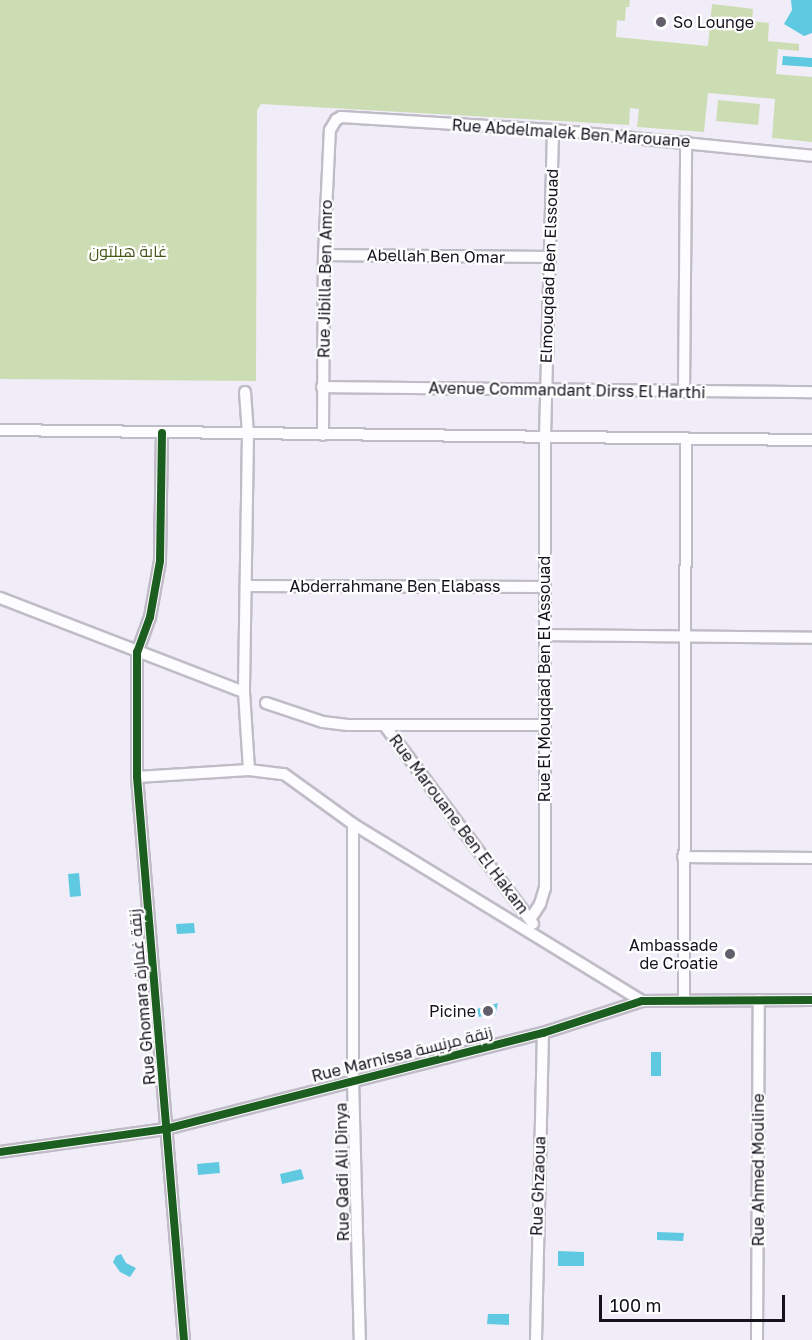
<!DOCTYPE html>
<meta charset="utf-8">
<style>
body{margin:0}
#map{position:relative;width:812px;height:1340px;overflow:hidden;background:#f0edf8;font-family:"Golos Text",Cairo,sans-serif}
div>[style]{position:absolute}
.green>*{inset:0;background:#cdddb3}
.water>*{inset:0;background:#5ec9e1}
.roads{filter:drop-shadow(2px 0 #c0bcc7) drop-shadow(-2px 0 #c0bcc7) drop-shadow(0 2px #c0bcc7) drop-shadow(0 -2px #c0bcc7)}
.street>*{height:10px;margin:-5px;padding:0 5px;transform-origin:5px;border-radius:5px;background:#fdfcfe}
.cycleway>*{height:8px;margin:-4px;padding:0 4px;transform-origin:4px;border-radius:4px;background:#1b5e20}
.dots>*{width:16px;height:16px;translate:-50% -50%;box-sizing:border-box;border:3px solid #fff;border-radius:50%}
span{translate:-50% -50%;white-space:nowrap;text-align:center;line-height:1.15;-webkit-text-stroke:4.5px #fff;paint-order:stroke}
.poi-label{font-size:16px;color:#15111d}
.left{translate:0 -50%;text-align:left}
.right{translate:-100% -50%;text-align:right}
.street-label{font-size:16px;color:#15111d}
.park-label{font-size:16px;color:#465a1a}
.scale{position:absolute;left:599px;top:1295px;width:186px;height:27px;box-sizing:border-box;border:3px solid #15111d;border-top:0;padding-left:8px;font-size:18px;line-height:21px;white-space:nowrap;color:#15111d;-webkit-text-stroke:4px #fff;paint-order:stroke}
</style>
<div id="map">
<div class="green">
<div style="clip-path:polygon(0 0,630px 0,629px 7px,626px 7px,625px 21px,617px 20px,616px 37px,708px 46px,712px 4px,738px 7px,753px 9px,752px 21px,769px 23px,768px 41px,799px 44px,799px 51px,778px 49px,776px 74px,812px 77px,812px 142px,772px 138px,775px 99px,708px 93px,704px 132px,637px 127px,639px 109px,630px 108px,629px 125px,261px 104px,257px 110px,256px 381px,0 379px)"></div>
<div style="clip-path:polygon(718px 100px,760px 104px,758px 125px,716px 121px)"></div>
</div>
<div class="water">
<div style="clip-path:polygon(791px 0,812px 0,812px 33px,804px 36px,784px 24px,792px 10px)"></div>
<div style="clip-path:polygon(783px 56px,812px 58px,812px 67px,782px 65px)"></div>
<div style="clip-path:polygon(79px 873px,81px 896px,70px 897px,68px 874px)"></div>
<div style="clip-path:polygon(194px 923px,195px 933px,177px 934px,176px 924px)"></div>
<div style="clip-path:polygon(498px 1003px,495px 1016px,491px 1014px,479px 1017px,477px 1009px)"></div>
<div style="clip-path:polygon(651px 1052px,661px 1052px,661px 1076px,651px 1076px)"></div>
<div style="clip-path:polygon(219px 1162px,220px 1173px,198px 1175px,197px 1164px)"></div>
<div style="clip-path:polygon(301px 1169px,304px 1179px,282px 1184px,280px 1174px)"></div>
<div style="clip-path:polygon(657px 1232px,684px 1233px,683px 1241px,657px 1240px)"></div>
<div style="clip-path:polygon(558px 1251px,584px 1252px,584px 1266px,558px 1266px)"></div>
<div style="clip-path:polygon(121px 1254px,126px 1263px,136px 1268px,130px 1277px,120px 1272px,113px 1262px,116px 1256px)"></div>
<div style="clip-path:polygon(488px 1314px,509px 1314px,509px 1325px,487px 1324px)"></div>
</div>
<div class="roads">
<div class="street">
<div style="left:324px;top:255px;width:224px;rotate:0.5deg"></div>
<div style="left:322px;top:387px;width:490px;rotate:0.6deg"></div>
<div style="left:245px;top:392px;width:42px;rotate:85.9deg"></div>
<div style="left:248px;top:434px;width:258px;rotate:90.9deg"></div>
<div style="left:244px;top:692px;width:78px;rotate:86.3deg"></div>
<div style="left:684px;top:392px;width:250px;rotate:-89.5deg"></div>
<div style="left:0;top:430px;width:812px;rotate:0.71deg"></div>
<div style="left:162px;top:433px;width:128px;rotate:90.9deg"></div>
<div style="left:160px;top:561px;width:57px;rotate:100.1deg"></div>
<div style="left:150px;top:617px;width:37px;rotate:110deg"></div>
<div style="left:137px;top:652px;width:125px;rotate:90deg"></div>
<div style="left:137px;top:777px;width:565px;rotate:85.23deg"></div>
<div style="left:323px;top:435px;width:180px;rotate:-89.7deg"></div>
<div style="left:324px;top:255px;width:125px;rotate:-87.3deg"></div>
<div style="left:330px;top:130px;width:12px;rotate:-59deg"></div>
<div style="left:336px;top:120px;width:6px;rotate:-31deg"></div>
<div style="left:341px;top:117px;width:212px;rotate:3.5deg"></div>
<div style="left:553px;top:130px;width:260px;rotate:5.7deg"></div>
<div style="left:246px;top:586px;width:299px;rotate:0.2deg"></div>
<div style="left:0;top:598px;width:261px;rotate:21.1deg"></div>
<div style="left:544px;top:635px;width:268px;rotate:0.6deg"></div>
<div style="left:266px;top:703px;width:60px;rotate:18.4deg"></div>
<div style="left:323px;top:722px;width:25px;rotate:7deg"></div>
<div style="left:348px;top:725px;width:195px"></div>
<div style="left:385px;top:726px;width:247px;rotate:53.2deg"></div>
<div style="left:137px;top:777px;width:112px;rotate:-3.6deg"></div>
<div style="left:249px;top:770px;width:35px;rotate:7deg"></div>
<div style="left:284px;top:774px;width:85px;rotate:35.9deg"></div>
<div style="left:353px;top:824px;width:339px;rotate:31.5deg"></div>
<div style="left:353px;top:824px;width:256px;rotate:90deg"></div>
<div style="left:353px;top:1080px;width:260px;rotate:88.5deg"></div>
<div style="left:683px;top:857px;width:129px;rotate:0.4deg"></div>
<div style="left:531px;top:918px;width:17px;rotate:-57deg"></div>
<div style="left:540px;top:904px;width:17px;rotate:-73deg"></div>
<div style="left:545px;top:888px;width:451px;rotate:-90deg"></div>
<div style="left:545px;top:437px;width:307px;rotate:-88.5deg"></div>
<div style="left:684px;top:1000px;width:562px;rotate:-89.8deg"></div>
<div style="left:0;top:1152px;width:168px;rotate:-7.9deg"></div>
<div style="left:166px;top:1129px;width:389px;rotate:-14.3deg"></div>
<div style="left:543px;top:1033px;width:104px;rotate:-17.9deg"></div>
<div style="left:642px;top:1001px;width:170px;rotate:-0.3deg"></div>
<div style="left:536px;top:1340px;width:307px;rotate:-88.7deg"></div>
<div style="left:757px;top:1340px;width:340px;rotate:-89.7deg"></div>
</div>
</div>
<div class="cycleway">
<div style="left:162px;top:433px;width:128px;rotate:90.9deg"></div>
<div style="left:160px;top:561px;width:57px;rotate:100.1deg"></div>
<div style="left:150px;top:617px;width:37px;rotate:110deg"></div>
<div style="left:137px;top:652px;width:125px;rotate:90deg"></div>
<div style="left:137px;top:777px;width:565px;rotate:85.23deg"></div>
<div style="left:0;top:1152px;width:168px;rotate:-7.9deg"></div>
<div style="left:166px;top:1129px;width:389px;rotate:-14.3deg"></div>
<div style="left:543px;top:1033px;width:104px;rotate:-17.9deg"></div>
<div style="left:642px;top:1001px;width:170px;rotate:-0.3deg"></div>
</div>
<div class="dots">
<div style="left:661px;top:22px;background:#625e6a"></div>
<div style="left:730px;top:954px;background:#625e6a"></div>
<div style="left:488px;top:1011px;background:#625e6a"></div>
</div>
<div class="poi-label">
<span class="left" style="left:673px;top:22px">So Lounge</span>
<span class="right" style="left:718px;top:954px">Ambassade<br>de Croatie</span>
<span class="right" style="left:476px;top:1011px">Picine</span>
</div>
<div class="street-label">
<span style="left:571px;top:133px;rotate:4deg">Rue Abdelmalek Ben Marouane</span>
<span style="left:436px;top:256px;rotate:1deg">Abellah Ben Omar</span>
<span style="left:549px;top:266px;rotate:-88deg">Elmouqdad Ben Elssouad</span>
<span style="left:325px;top:279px;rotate:-89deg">Rue Jibilla Ben Amro</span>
<span style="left:567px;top:390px;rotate:1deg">Avenue Commandant Dirss El Harthi</span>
<span style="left:395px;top:586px">Abderrahmane Ben Elabass</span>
<span style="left:544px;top:679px;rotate:-90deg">Rue El Mouqdad Ben El Assouad</span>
<span style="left:459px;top:824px;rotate:53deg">Rue Marouane Ben El Hakam</span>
<span style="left:142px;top:997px;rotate:-95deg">Rue Ghomara زنقة غمارة</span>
<span style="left:402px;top:1054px;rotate:-14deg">Rue Marnissa زنقة مرنيسة</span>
<span style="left:758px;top:1170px;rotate:-90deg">Rue Ahmed Mouline</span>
<span style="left:342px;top:1172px;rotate:-91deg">Rue Qadi Ali Dinya</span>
<span style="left:538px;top:1186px;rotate:-88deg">Rue Ghzaoua</span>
</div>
<div class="park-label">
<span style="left:128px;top:251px">غابة هيلتون</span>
</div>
<div class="scale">100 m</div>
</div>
